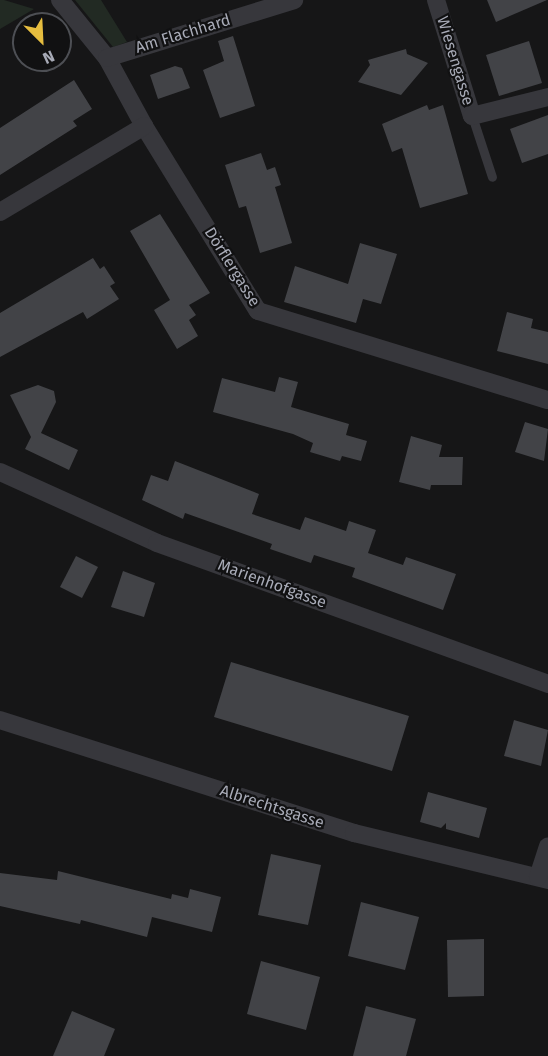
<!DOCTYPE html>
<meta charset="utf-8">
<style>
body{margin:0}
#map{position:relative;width:548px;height:1056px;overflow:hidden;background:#161617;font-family:"Fira Sans",sans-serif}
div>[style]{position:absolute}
.green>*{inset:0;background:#222a23}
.building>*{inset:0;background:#424347}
.service>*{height:9px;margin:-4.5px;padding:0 4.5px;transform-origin:4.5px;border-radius:4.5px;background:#37373c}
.minor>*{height:18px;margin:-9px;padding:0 9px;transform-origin:9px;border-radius:9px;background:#37373c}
span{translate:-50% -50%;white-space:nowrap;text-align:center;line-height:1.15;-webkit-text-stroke:4.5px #111112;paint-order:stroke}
.street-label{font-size:16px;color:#a8abb7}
.north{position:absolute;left:12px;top:12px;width:60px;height:60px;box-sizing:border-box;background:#111112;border:2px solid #4d4f54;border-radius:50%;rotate:156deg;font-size:16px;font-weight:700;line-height:24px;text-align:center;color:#a8abb7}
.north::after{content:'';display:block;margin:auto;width:21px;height:27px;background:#e6bd3f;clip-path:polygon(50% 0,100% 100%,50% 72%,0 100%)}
</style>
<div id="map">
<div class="green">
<div style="clip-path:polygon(0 0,4px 0,34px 9px,0 29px)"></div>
<div style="clip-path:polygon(75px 0,101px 0,127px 42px,113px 47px)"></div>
</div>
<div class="building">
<div style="clip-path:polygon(487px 0,547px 0,496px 22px)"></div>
<div style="clip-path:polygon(233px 36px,255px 106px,220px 118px,203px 70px,224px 61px,218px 41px)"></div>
<div style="clip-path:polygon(529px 41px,542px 83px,499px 96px,486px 55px)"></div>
<div style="clip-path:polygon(406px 49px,407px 54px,428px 63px,401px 95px,358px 82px,370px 65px,368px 60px)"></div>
<div style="clip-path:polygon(175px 66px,182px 68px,190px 88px,158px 99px,150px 75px)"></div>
<div style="clip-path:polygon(74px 80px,92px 109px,73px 121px,77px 126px,0 175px,0 128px)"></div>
<div style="clip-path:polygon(427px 105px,429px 110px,443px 105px,468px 194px,420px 208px,402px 148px,392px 152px,382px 124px)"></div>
<div style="clip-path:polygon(548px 115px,548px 154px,522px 163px,510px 129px)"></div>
<div style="clip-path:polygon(261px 153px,267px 170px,275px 167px,281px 185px,275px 187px,292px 243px,260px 253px,246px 206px,239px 208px,225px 165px)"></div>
<div style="clip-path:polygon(160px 214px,210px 293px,189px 305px,196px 315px,189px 320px,198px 336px,177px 349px,154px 310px,170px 300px,130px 231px)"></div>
<div style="clip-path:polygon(360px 243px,397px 254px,381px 304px,363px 299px,356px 323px,284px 302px,295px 266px,348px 284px)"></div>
<div style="clip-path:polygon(93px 258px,100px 269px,104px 266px,115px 283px,110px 286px,119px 299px,87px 319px,83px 312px,0 357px,0 313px)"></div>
<div style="clip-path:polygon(507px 312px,533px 319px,531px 328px,548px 332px,548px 364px,497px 351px)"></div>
<div style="clip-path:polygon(279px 377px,298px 382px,291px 407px,349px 424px,346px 435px,367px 441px,361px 461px,342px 456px,340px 461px,310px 452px,313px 443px,293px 434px,213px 412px,222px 378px,275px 392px)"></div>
<div style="clip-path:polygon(38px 385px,54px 391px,56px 402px,41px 433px,78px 450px,69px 470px,25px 449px,31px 437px,10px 395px)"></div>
<div style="clip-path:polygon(525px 422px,548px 429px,544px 461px,515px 452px)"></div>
<div style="clip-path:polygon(411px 436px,442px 445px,439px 457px,463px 457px,462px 485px,431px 485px,430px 490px,399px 482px)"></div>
<div style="clip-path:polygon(175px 461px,259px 494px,252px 514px,300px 530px,305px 517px,346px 531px,349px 521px,376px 530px,368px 553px,403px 565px,406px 557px,456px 574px,443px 610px,352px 577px,355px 568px,314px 555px,311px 563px,270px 549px,272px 544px,185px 513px,183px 519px,142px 500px,151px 475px,168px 481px)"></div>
<div style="clip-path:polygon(76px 556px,98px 567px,82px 598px,60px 587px)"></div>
<div style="clip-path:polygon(123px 571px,155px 583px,144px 617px,111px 607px)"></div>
<div style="clip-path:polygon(231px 662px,409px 716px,392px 771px,214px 717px)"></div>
<div style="clip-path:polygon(514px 720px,548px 730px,541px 766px,504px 756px)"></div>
<div style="clip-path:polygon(428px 792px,487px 808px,479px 838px,446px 829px,446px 823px,441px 828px,420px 822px)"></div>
<div style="clip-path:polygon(271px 854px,321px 865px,308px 925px,258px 915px)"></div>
<div style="clip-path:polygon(58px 871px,171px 899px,172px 894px,188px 898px,190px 889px,221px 897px,212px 932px,152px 917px,147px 937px,81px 920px,80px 924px,0 906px,0 873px,57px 880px)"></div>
<div style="clip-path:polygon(361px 902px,419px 917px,405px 970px,348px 956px)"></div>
<div style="clip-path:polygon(484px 939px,484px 996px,448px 997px,447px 940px)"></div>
<div style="clip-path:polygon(261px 961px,320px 977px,306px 1030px,247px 1014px)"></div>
<div style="clip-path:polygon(366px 1006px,416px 1019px,406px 1056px,353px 1056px)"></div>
<div style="clip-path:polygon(72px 1011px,115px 1029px,104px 1056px,53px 1056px)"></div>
</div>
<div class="service">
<div style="left:472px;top:116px;width:64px;rotate:71.8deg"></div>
</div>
<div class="minor">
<div style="left:60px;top:0;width:75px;rotate:51deg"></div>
<div style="left:107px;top:58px;width:77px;rotate:61.4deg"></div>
<div style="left:144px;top:126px;width:217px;rotate:58.4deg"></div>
<div style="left:258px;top:311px;width:303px;rotate:17.1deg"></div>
<div style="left:436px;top:0;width:121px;rotate:72.8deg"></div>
<div style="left:472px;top:116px;width:78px;rotate:-14deg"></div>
<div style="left:107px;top:58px;width:196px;rotate:-17.2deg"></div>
<div style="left:0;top:212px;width:168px;rotate:-30.8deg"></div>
<div style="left:0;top:472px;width:172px;rotate:24.3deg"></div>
<div style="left:157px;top:543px;width:416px;rotate:19.8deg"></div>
<div style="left:0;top:720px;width:372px;rotate:17.7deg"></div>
<div style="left:354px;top:833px;width:200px;rotate:13.6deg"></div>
<div style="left:538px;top:877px;width:32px;rotate:-72deg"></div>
</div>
<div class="street-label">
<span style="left:183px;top:34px;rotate:-17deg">Am Flachhard</span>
<span style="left:455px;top:61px;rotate:73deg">Wiesengasse</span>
<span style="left:232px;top:267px;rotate:58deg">Dörflergasse</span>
<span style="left:272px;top:584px;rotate:20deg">Marienhofgasse</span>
<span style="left:272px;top:807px;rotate:18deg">Albrechtsgasse</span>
</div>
<div class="north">N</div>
</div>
